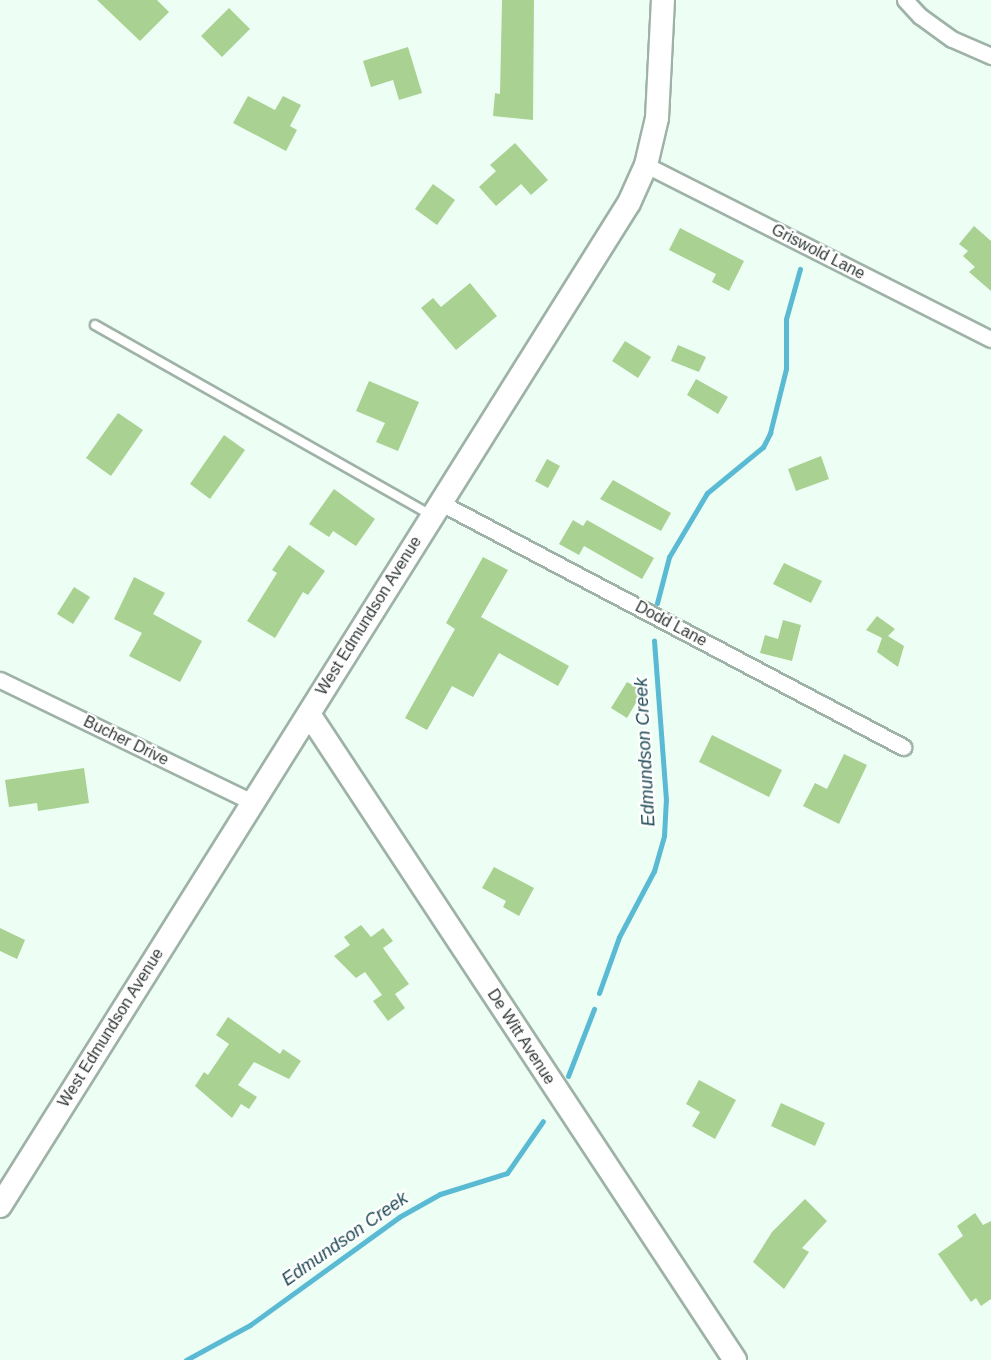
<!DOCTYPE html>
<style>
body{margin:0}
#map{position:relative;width:991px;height:1360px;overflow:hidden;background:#edfff5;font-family:Arial,sans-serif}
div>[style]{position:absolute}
.stream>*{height:5px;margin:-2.5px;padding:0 2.5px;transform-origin:2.5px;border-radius:2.5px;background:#5abad4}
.building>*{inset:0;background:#a9d191}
.roads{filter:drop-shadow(2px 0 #9eb2a7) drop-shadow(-2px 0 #9eb2a7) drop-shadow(0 2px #9eb2a7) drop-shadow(0 -2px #9eb2a7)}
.lane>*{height:8px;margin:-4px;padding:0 4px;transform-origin:4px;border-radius:4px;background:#fff}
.street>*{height:15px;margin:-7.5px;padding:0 7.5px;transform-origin:7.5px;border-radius:7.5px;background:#fff}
.secondary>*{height:22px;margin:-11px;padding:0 11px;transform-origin:11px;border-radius:11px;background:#fff}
span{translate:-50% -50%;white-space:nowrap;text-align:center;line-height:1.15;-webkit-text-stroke:4.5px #fff;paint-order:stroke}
.street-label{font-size:16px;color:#303834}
.water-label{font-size:18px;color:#1d4854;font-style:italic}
</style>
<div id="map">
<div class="stream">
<div style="left:657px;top:603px;width:48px;rotate:-75.4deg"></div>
<div style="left:669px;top:557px;width:74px;rotate:-59.3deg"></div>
<div style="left:707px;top:493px;width:72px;rotate:-39.4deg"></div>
<div style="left:763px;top:447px;width:16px;rotate:-63deg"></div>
<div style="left:770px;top:433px;width:66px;rotate:-76deg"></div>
<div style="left:786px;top:369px;width:50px;rotate:-90deg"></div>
<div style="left:786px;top:319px;width:52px;rotate:-74.4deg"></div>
<div style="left:599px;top:993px;width:59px;rotate:-70.3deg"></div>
<div style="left:619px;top:937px;width:75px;rotate:-62.1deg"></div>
<div style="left:654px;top:871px;width:36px;rotate:-74deg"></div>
<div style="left:664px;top:836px;width:36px;rotate:-87deg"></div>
<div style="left:666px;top:800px;width:160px;rotate:-94.3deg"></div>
<div style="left:568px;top:1076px;width:72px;rotate:-68.8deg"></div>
<div style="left:186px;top:1360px;width:73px;rotate:-28.7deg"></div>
<div style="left:250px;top:1325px;width:184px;rotate:-35.9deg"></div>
<div style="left:399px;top:1217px;width:47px;rotate:-29.3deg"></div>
<div style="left:440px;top:1194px;width:70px;rotate:-17.4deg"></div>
<div style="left:507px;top:1173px;width:63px;rotate:-55.3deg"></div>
</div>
<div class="building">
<div style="clip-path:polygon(97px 0,157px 0,169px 12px,140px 41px)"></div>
<div style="clip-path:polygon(502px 0,534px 0,533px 120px,493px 116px,495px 93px,500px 94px)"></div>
<div style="clip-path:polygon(229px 8px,250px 29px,222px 57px,201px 36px)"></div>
<div style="clip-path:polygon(408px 47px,422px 93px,399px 100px,393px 80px,371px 87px,363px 61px)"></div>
<div style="clip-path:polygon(248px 96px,275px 110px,283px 96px,301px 105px,290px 126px,297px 130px,286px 151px,233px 123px)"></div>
<div style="clip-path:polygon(515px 143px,548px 180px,531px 195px,521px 184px,496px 206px,479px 187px,496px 171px,490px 165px)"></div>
<div style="clip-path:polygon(433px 184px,455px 200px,437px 225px,415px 209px)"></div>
<div style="clip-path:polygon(974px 226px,991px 241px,991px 291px,969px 272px,975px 267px,963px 256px,968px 251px,959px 244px)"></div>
<div style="clip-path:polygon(680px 228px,744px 261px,729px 291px,712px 282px,716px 274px,669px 250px)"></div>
<div style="clip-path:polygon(470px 283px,497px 316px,456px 350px,421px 308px,433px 298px,441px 307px)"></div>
<div style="clip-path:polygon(625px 341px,651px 357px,638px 378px,612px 361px)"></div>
<div style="clip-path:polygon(678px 345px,706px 357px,699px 372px,671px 361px)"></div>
<div style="clip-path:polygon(696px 379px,728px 397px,718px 414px,687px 395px)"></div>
<div style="clip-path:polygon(369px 381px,419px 402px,398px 451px,376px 442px,385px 423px,356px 411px)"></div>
<div style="clip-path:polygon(118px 413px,143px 430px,111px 476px,86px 458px)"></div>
<div style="clip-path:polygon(224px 435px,245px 450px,210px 499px,190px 484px)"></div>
<div style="clip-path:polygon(821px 456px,829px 479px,796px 491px,788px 469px)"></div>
<div style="clip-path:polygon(547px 459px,560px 466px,548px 488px,535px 481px)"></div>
<div style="clip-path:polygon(613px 480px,671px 513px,661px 531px,600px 499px)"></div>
<div style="clip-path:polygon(334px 489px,375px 519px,356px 546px,333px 531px,329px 537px,309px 524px)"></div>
<div style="clip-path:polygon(573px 520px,583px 526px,587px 520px,654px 558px,642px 579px,584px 546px,579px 555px,559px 544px)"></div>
<div style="clip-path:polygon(289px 545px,325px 571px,308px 595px,303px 592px,275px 638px,247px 621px,277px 573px,272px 570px)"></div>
<div style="clip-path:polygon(483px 557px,508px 570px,481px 617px,569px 666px,558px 686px,499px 653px,473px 697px,452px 686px,427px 730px,405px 718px,455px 629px,446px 623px)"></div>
<div style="clip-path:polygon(784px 563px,822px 581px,811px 603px,773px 584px)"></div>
<div style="clip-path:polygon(134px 577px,165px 593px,153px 614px,202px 641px,180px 682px,129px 656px,142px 633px,114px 619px)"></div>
<div style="clip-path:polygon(74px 587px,90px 597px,73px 624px,57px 614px)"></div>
<div style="clip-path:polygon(877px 616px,895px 629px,888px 636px,904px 646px,898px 667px,877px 652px,882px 638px,866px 630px)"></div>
<div style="clip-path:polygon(783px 620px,801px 625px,792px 661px,760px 653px,765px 635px,778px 639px)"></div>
<div style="clip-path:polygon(627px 682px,643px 691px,627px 718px,611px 708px)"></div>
<div style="clip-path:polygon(712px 735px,782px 770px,769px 797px,699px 762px)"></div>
<div style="clip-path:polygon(844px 754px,867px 765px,839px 824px,803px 806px,815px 783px,827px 789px)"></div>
<div style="clip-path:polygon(84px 768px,89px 803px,38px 811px,37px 803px,9px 807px,5px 780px)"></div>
<div style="clip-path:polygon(494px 867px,534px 888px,519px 916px,503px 907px,506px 901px,482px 888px)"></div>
<div style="clip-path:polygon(361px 925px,371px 937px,383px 928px,393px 941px,383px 948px,409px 984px,395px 994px,405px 1008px,388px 1021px,373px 1001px,382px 995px,365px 972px,356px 978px,334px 956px,350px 945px,344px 937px)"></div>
<div style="clip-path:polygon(0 928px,25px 940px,17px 959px,0 951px)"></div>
<div style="clip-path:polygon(228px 1017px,280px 1054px,283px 1049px,301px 1061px,289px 1079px,254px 1062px,238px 1085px,257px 1097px,249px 1109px,241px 1104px,232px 1118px,195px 1086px,204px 1072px,208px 1075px,229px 1044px,216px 1035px)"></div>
<div style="clip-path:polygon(699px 1080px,736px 1100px,715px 1139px,692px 1126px,700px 1112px,686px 1104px)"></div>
<div style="clip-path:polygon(781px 1103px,825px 1123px,815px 1146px,771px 1126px)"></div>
<div style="clip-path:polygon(805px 1199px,827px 1221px,802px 1248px,809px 1252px,784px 1289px,753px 1262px,772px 1232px)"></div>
<div style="clip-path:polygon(975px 1213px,983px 1225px,991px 1221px,991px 1299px,981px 1306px,976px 1298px,971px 1302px,938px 1254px,963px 1236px,957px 1226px)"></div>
</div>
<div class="roads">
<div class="lane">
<div style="left:95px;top:325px;width:386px;rotate:29.5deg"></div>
</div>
<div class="street">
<div style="left:905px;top:0;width:22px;rotate:47deg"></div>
<div style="left:920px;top:16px;width:39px;rotate:36deg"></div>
<div style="left:952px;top:39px;width:43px;rotate:23.6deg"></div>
<div style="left:646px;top:165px;width:386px;rotate:26.8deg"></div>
<div style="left:439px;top:502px;width:525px;rotate:27.83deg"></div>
<div style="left:0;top:680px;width:280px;rotate:25.8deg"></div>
</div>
<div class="secondary">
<div style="left:309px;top:714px;width:774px;rotate:56.6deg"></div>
<div style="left:0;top:1206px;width:1184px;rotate:-57.91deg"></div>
<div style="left:629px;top:203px;width:42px;rotate:-65.9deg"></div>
<div style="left:646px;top:165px;width:48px;rotate:-76.8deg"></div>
<div style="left:657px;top:118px;width:118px;rotate:-87.1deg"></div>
</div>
</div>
<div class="street-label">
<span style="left:818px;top:252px;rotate:27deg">Griswold Lane</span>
<span style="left:369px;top:616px;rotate:-58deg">West Edmundson Avenue</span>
<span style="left:671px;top:624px;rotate:28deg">Dodd Lane</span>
<span style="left:126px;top:741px;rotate:26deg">Bucher Drive</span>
<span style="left:111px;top:1028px;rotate:-58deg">West Edmundson Avenue</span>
<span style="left:521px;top:1037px;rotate:57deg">De Witt Avenue</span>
</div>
<div class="water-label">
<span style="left:645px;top:752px;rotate:-93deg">Edmundson Creek</span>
<span style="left:345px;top:1239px;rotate:-35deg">Edmundson Creek</span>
</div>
</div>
